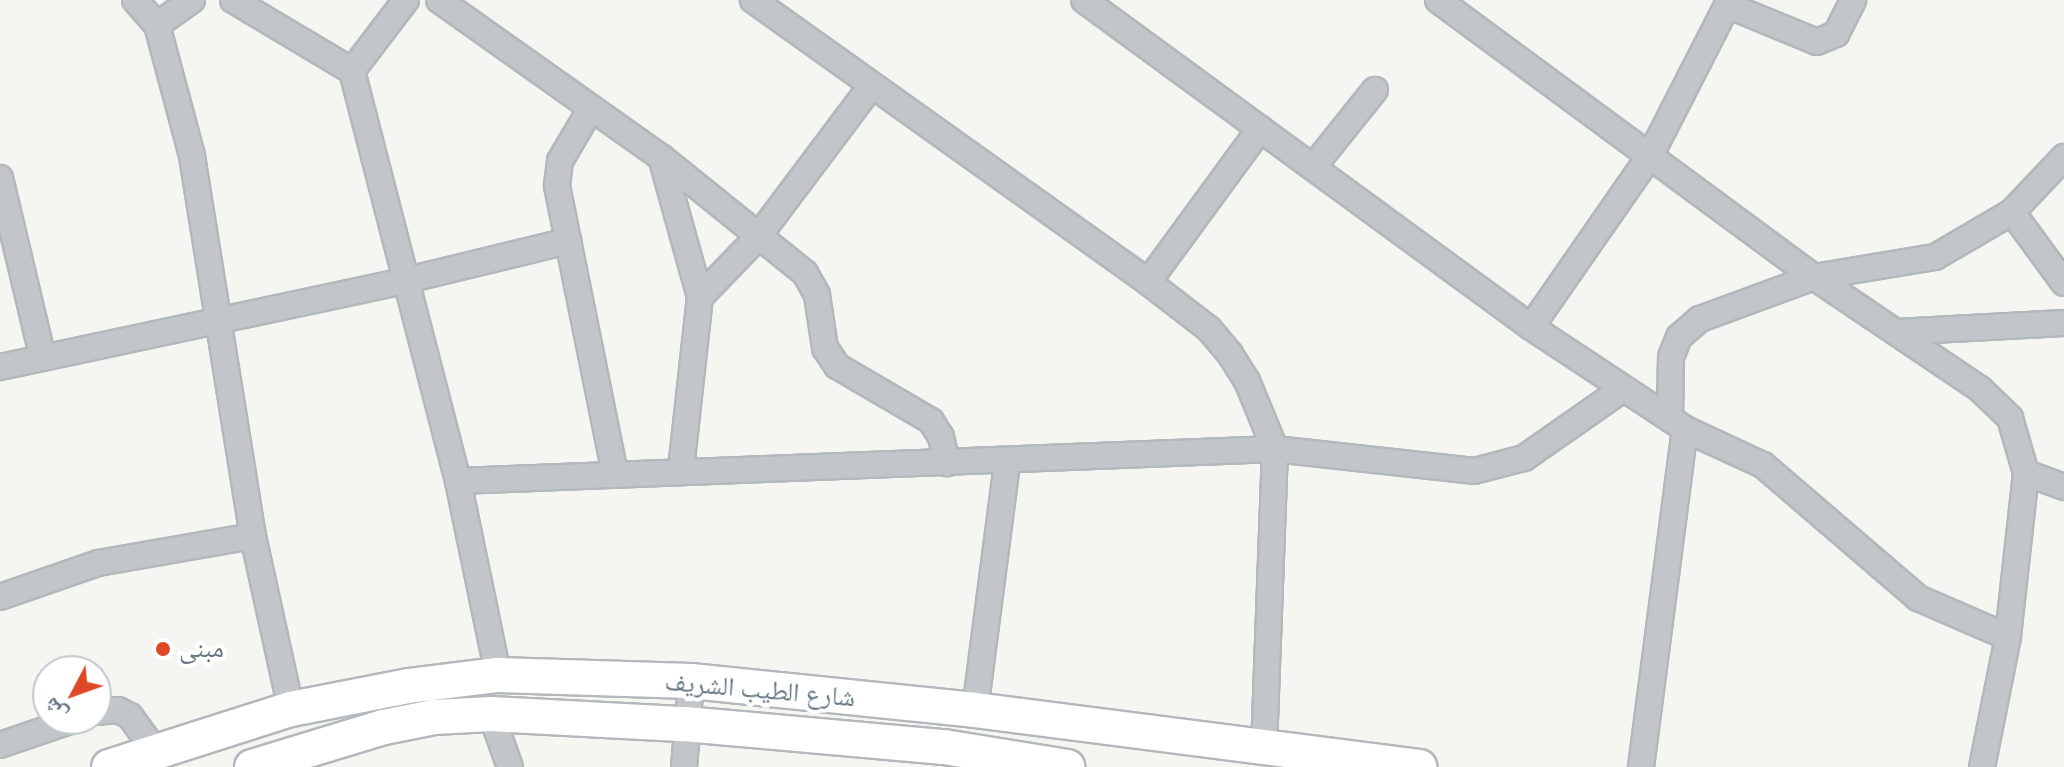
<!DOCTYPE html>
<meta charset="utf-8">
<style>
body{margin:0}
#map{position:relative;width:2064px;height:767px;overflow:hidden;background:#f5f5f1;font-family:"Varela Round","Noto Naskh Arabic",sans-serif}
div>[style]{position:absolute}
.roads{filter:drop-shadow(2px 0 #b2b8bb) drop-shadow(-2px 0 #b2b8bb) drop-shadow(0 2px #b2b8bb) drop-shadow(0 -2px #b2b8bb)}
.minor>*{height:24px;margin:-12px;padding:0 12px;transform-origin:12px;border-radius:12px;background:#c2c6c9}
.secondary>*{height:34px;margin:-17px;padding:0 17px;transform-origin:17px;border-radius:17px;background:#fff}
.dots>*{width:22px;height:22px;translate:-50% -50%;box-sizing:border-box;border:4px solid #fff;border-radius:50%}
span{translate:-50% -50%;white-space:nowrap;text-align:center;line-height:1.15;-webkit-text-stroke:8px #fff;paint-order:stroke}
.poi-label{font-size:26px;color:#647681}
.left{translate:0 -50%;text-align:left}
.street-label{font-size:26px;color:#647681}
.north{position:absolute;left:32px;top:655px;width:80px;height:80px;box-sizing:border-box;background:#fff;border:2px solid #c1c8cd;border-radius:50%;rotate:229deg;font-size:22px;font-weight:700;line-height:32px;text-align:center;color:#647681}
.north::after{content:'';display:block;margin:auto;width:28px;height:36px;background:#e04726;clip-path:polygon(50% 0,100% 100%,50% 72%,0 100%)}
</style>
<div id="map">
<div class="roads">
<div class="minor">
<div style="left:135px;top:0;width:33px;rotate:49deg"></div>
<div style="left:157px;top:25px;width:136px;rotate:75deg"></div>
<div style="left:192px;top:156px;width:385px;rotate:80.9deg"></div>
<div style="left:253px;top:536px;width:177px;rotate:77.6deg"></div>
<div style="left:233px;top:0;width:139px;rotate:30.8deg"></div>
<div style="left:406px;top:0;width:89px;rotate:127.3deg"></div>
<div style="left:352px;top:71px;width:423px;rotate:75.5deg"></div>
<div style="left:458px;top:481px;width:198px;rotate:78.3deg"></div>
<div style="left:439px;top:0;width:272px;rotate:35.3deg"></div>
<div style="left:661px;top:157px;width:185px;rotate:38.9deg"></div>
<div style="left:805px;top:273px;width:25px;rotate:61deg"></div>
<div style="left:817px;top:295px;width:54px;rotate:81.4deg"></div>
<div style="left:825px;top:348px;width:22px;rotate:56deg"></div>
<div style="left:837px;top:366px;width:109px;rotate:30.3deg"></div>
<div style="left:931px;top:421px;width:19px;rotate:58deg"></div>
<div style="left:941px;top:437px;width:27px;rotate:77deg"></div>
<div style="left:753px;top:0;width:485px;rotate:35.5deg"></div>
<div style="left:1148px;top:282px;width:77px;rotate:37.6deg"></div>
<div style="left:1209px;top:329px;width:33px;rotate:50deg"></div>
<div style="left:1230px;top:354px;width:32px;rotate:58deg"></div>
<div style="left:1247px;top:381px;width:74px;rotate:67.6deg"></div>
<div style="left:1275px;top:449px;width:298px;rotate:92.1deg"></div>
<div style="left:1084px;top:0;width:554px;rotate:36.19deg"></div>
<div style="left:1531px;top:327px;width:185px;rotate:33.5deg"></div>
<div style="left:1685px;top:429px;width:86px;rotate:24.8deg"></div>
<div style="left:1763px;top:465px;width:204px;rotate:40.6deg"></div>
<div style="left:1918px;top:598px;width:98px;rotate:23.4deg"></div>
<div style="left:1438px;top:0;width:467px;rotate:36.4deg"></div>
<div style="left:1814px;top:277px;width:200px;rotate:34deg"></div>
<div style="left:1980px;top:389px;width:42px;rotate:44deg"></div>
<div style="left:2010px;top:418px;width:57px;rotate:73.8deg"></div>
<div style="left:2026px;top:473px;width:165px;rotate:96.3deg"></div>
<div style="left:2008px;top:637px;width:133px;rotate:101.3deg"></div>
<div style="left:1727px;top:5px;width:97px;rotate:22.3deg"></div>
<div style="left:1817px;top:42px;width:21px;rotate:-23deg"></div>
<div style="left:1836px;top:34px;width:38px;rotate:-63deg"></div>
<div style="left:157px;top:25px;width:43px;rotate:-35.5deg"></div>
<div style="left:590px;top:110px;width:59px;rotate:120.5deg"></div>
<div style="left:560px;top:161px;width:25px;rotate:97deg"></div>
<div style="left:557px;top:186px;width:293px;rotate:78.6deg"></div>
<div style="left:661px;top:157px;width:145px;rotate:74.4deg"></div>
<div style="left:1313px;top:167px;width:99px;rotate:-51.2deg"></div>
<div style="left:0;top:178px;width:185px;rotate:76.6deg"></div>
<div style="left:2012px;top:212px;width:88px;rotate:53.8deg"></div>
<div style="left:1148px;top:282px;width:190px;rotate:-53.8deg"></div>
<div style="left:1531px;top:327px;width:208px;rotate:-55.2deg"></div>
<div style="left:1650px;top:156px;width:175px;rotate:-62.9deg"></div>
<div style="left:1896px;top:332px;width:168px;rotate:-3.1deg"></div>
<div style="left:0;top:367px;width:412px;rotate:-12deg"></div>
<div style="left:403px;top:281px;width:170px;rotate:-13.6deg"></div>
<div style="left:1670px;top:419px;width:62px;rotate:-89.1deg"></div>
<div style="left:1671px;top:357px;width:22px;rotate:-68deg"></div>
<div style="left:1679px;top:337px;width:28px;rotate:-41deg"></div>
<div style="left:1700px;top:319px;width:121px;rotate:-20.2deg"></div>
<div style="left:1814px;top:277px;width:123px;rotate:-9.4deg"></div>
<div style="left:1935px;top:257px;width:89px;rotate:-30.3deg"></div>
<div style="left:2012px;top:212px;width:76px;rotate:-46.6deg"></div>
<div style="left:681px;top:469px;width:173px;rotate:-83.7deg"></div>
<div style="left:700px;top:297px;width:82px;rotate:-46deg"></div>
<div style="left:757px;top:238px;width:190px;rotate:-53.1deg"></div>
<div style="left:2026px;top:473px;width:40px;rotate:20.2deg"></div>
<div style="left:458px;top:481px;width:818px;rotate:-2.24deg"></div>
<div style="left:1275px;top:449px;width:200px;rotate:6.3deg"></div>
<div style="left:1474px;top:471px;width:52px;rotate:-14.6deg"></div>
<div style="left:1524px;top:458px;width:121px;rotate:-34.9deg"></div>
<div style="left:0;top:597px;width:104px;rotate:-19.1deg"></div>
<div style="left:98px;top:563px;width:157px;rotate:-9.9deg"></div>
<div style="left:975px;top:710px;width:250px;rotate:-82.6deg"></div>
<div style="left:96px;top:712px;width:22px;rotate:-5deg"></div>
<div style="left:118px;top:710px;width:13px;rotate:27deg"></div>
<div style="left:130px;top:716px;width:44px;rotate:54.2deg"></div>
<div style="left:491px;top:714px;width:56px;rotate:70.3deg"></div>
<div style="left:0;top:745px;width:80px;rotate:-18.9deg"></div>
<div style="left:684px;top:767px;width:86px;rotate:-85.3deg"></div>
<div style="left:1641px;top:767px;width:341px;rotate:-82.6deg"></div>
</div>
<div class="secondary">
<div style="left:109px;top:767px;width:191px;rotate:-17.7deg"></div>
<div style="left:291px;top:709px;width:119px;rotate:-11.1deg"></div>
<div style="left:408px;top:686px;width:91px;rotate:-7deg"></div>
<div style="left:498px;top:675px;width:193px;rotate:1.8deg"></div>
<div style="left:691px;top:681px;width:285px;rotate:5.8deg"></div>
<div style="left:975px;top:710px;width:448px;rotate:7.3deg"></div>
<div style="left:252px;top:767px;width:138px;rotate:-16.9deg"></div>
<div style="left:384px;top:727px;width:51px;rotate:-11.3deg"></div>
<div style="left:434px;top:717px;width:57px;rotate:-3deg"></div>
<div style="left:491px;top:714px;width:194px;rotate:3deg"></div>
<div style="left:685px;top:724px;width:260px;rotate:5.1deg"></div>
<div style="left:944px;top:747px;width:125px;rotate:9.2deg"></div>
</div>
</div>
<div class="dots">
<div style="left:163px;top:649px;background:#e04726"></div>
</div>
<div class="poi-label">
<span class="left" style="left:179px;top:649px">مبنى</span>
</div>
<div class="street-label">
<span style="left:760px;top:690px;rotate:5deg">شارع الطيب الشريف</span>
</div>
<div class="north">ش</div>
</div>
